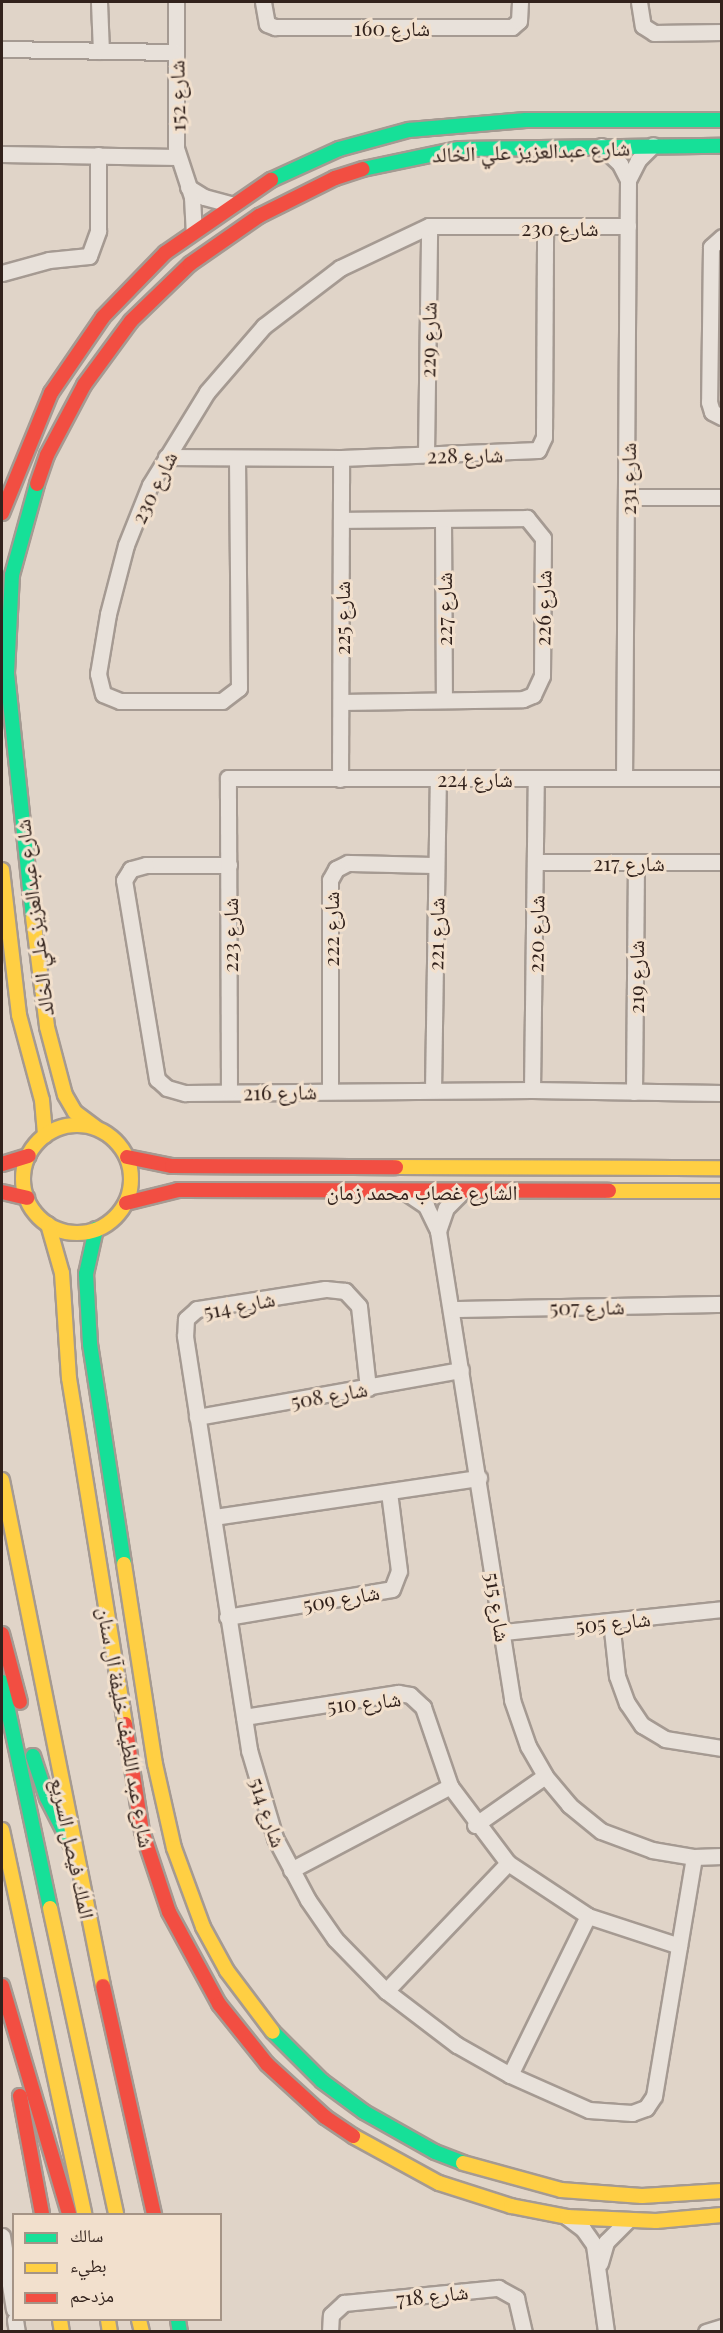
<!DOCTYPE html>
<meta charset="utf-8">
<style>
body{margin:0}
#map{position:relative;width:723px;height:2333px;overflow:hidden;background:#e0d4c8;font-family:"Playfair Display","Noto Naskh Arabic",serif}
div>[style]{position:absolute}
.roads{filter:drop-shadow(2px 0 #a59a92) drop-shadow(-2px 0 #a59a92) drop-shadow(0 2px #a59a92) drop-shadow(0 -2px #a59a92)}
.street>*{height:15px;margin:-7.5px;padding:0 7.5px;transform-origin:7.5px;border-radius:7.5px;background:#e8e1da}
.fast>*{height:14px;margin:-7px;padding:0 7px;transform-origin:7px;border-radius:7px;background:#16e098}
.slow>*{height:14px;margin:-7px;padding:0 7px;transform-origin:7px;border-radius:7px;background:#ffcf43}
.slow>.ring{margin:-7px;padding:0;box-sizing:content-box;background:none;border:14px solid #ffcf43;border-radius:50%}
.jam>*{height:14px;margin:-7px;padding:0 7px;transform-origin:7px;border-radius:7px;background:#f24e42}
span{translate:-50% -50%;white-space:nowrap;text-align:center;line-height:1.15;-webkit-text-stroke:6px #f2e0cd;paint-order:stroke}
.street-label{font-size:21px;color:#32221c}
.frame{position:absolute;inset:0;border:3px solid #32221c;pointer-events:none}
.legend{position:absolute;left:12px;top:2213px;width:210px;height:108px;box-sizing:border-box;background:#f2e0cd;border:2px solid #a59486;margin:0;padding:8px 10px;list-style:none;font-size:18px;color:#32221c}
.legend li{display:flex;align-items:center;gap:12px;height:30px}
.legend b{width:30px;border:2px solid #a59486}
</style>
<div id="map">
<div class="roads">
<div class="street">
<div style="left:99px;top:2px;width:49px;rotate:87.7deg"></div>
<div style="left:176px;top:2px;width:146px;rotate:90deg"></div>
<div style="left:176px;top:148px;width:52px;rotate:71.9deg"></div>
<div style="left:192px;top:197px;width:33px;rotate:87deg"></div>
<div style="left:263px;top:2px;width:22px;rotate:80deg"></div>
<div style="left:267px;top:24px;width:9px;rotate:21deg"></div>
<div style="left:275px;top:27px;width:237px"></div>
<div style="left:512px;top:27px;width:9px;rotate:-41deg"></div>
<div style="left:519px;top:21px;width:19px;rotate:-87deg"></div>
<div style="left:639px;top:2px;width:24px;rotate:81deg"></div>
<div style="left:643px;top:26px;width:13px;rotate:32deg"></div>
<div style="left:654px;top:33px;width:68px;rotate:-0.8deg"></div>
<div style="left:2px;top:49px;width:173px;rotate:1deg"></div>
<div style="left:601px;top:146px;width:26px;rotate:43deg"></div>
<div style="left:620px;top:164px;width:18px;rotate:63deg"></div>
<div style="left:628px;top:180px;width:598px;rotate:90.38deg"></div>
<div style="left:2px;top:154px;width:175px;rotate:1deg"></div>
<div style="left:628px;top:180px;width:22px;rotate:-63deg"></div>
<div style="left:638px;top:160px;width:21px;rotate:-45deg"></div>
<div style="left:188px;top:187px;width:19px;rotate:32deg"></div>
<div style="left:204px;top:197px;width:27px;rotate:15deg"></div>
<div style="left:722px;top:237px;width:15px;rotate:138deg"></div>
<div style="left:711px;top:247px;width:155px;rotate:90.7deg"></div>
<div style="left:709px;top:402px;width:10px;rotate:73deg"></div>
<div style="left:712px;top:412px;width:11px;rotate:27deg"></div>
<div style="left:2px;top:273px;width:49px;rotate:-15.5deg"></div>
<div style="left:49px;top:260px;width:40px;rotate:-5.7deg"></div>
<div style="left:89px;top:256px;width:27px;rotate:-70deg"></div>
<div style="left:98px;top:231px;width:76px;rotate:-90deg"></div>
<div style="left:426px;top:454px;width:228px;rotate:-89.2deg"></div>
<div style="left:166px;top:457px;width:175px;rotate:0.3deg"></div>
<div style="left:341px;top:458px;width:197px;rotate:-2.3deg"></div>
<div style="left:538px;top:450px;width:14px;rotate:-65deg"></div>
<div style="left:544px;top:437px;width:210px;rotate:-89.7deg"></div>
<div style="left:237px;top:458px;width:230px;rotate:89.5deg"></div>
<div style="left:239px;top:688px;width:21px;rotate:143deg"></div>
<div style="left:222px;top:701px;width:102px;rotate:180deg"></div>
<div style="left:120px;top:701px;width:18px;rotate:-158deg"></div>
<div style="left:103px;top:694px;width:21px;rotate:-104deg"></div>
<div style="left:98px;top:674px;width:61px;rotate:-80.5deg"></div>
<div style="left:108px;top:614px;width:71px;rotate:-75.4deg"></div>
<div style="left:126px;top:545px;width:65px;rotate:-68.2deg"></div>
<div style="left:150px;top:485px;width:109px;rotate:-58.5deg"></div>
<div style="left:207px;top:392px;width:87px;rotate:-49.2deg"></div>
<div style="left:264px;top:326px;width:96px;rotate:-37.3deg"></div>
<div style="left:340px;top:268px;width:98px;rotate:-25.3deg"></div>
<div style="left:429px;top:226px;width:199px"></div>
<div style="left:626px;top:497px;width:96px"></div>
<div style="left:443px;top:519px;width:181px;rotate:89.7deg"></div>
<div style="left:341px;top:702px;width:182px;rotate:-0.9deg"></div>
<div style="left:523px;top:699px;width:11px;rotate:-22deg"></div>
<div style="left:533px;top:695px;width:21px;rotate:-65deg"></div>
<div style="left:542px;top:676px;width:138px;rotate:-89.6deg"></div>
<div style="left:543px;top:538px;width:26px;rotate:-129deg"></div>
<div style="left:527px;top:518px;width:186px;rotate:179.4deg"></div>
<div style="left:340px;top:779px;width:321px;rotate:-89.8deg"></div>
<div style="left:536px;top:862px;width:186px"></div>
<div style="left:229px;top:865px;width:83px;rotate:180deg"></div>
<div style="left:146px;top:865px;width:16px;rotate:165deg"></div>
<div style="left:131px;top:869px;width:13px;rotate:122deg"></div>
<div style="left:124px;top:880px;width:202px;rotate:80.6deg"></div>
<div style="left:157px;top:1079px;width:13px;rotate:42deg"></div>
<div style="left:167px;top:1088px;width:19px;rotate:16deg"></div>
<div style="left:185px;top:1093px;width:347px;rotate:-0.5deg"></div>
<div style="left:532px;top:1090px;width:190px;rotate:0.9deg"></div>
<div style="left:330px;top:1090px;width:210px;rotate:-90deg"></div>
<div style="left:330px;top:880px;width:13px;rotate:-61deg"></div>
<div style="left:336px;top:869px;width:13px;rotate:-27deg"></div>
<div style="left:348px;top:863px;width:87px;rotate:1.3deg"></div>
<div style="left:433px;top:1090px;width:312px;rotate:-89.1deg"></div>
<div style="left:532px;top:1090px;width:312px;rotate:-89.3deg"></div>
<div style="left:229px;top:1092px;width:314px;rotate:-90.2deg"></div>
<div style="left:228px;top:778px;width:494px"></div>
<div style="left:634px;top:1092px;width:230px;rotate:-89.5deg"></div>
<div style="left:404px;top:1191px;width:27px;rotate:34deg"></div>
<div style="left:426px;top:1206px;width:28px;rotate:64deg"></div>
<div style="left:438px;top:1231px;width:475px;rotate:81deg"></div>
<div style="left:512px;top:1700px;width:49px;rotate:70.8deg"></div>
<div style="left:528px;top:1746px;width:34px;rotate:60deg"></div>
<div style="left:545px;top:1776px;width:38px;rotate:50deg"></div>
<div style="left:569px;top:1805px;width:41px;rotate:39.1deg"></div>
<div style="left:601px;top:1831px;width:54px;rotate:20.4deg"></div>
<div style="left:652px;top:1850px;width:43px;rotate:9.5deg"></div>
<div style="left:694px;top:1857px;width:28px;rotate:-2deg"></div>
<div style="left:438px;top:1231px;width:24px;rotate:-71deg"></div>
<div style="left:446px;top:1208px;width:24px;rotate:-45deg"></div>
<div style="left:452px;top:1309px;width:270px;rotate:-1.1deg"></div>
<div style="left:368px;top:1388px;width:82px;rotate:-96.3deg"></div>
<div style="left:359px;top:1306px;width:21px;rotate:-133deg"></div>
<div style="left:345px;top:1291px;width:20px;rotate:-174deg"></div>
<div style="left:325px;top:1289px;width:130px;rotate:171.1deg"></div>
<div style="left:197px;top:1309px;width:15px;rotate:138deg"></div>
<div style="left:186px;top:1319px;width:17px;rotate:93deg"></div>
<div style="left:185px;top:1336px;width:419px;rotate:81.2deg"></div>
<div style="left:249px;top:1750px;width:92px;rotate:73.5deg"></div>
<div style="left:275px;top:1838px;width:70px;rotate:62deg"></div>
<div style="left:308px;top:1900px;width:47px;rotate:55.3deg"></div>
<div style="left:335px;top:1939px;width:73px;rotate:45.6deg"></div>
<div style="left:386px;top:1991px;width:89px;rotate:37.3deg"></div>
<div style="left:457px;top:2045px;width:61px;rotate:29.5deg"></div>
<div style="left:510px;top:2075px;width:86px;rotate:23.9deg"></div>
<div style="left:589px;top:2110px;width:43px;rotate:4deg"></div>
<div style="left:632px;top:2113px;width:15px;rotate:-20deg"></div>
<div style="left:646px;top:2108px;width:14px;rotate:-56deg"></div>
<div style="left:654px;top:2096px;width:242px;rotate:-80.5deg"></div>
<div style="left:197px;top:1417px;width:268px;rotate:-10.1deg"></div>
<div style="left:214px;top:1517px;width:268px;rotate:-8.4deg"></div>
<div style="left:227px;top:1617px;width:167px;rotate:-9.6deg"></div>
<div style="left:392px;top:1589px;width:19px;rotate:-69deg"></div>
<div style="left:399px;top:1571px;width:80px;rotate:-97.2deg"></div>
<div style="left:611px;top:1621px;width:55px;rotate:83.8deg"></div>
<div style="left:617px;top:1676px;width:29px;rotate:70deg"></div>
<div style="left:627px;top:1703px;width:27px;rotate:56deg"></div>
<div style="left:642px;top:1725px;width:27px;rotate:31deg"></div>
<div style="left:665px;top:1739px;width:58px;rotate:9deg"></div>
<div style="left:504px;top:1632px;width:219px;rotate:-6deg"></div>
<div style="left:244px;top:1717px;width:156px;rotate:-8.9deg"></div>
<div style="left:398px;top:1693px;width:12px;rotate:9deg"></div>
<div style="left:410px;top:1695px;width:18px;rotate:43deg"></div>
<div style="left:423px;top:1707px;width:83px;rotate:71.1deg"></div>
<div style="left:450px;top:1786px;width:96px;rotate:53deg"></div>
<div style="left:508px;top:1863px;width:96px;rotate:33.5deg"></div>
<div style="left:588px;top:1916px;width:96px;rotate:18.2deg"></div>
<div style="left:475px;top:1825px;width:85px;rotate:-35deg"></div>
<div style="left:291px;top:1870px;width:180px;rotate:-27.8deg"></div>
<div style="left:386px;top:1991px;width:177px;rotate:-46.4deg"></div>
<div style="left:510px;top:2075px;width:177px;rotate:-63.9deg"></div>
<div style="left:567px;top:2217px;width:20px;rotate:37deg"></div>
<div style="left:583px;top:2229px;width:19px;rotate:55deg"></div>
<div style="left:594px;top:2245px;width:88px;rotate:82.1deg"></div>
<div style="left:2px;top:2236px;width:74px;rotate:80.7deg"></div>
<div style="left:600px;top:2263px;width:22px;rotate:-74deg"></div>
<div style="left:606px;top:2242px;width:30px;rotate:-45deg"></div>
<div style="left:15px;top:2320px;width:12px;rotate:81deg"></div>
<div style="left:330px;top:2332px;width:17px;rotate:-87deg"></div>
<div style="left:331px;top:2315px;width:18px;rotate:-43deg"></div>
<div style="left:344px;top:2303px;width:155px;rotate:-5.6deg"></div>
<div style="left:498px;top:2288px;width:21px;rotate:29deg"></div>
<div style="left:516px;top:2298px;width:35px;rotate:77deg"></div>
<div style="left:706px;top:2332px;width:17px;rotate:-17deg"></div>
</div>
<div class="fast">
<div style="left:363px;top:169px;width:98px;rotate:-11.8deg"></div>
<div style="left:459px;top:149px;width:263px;rotate:-0.7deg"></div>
<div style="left:271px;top:180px;width:75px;rotate:-24.5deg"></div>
<div style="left:339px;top:149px;width:73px;rotate:-15.2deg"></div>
<div style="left:409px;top:130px;width:117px;rotate:-4.9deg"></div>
<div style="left:526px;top:120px;width:196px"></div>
<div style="left:33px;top:917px;width:245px;rotate:-96.1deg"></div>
<div style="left:7px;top:673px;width:98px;rotate:-87.1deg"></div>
<div style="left:12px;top:575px;width:94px;rotate:-74.6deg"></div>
<div style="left:96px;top:1229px;width:46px;rotate:102.5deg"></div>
<div style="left:86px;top:1274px;width:70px;rotate:86.7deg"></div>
<div style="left:90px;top:1344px;width:223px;rotate:81.2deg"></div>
<div style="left:2px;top:1682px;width:231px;rotate:78deg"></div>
<div style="left:33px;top:1756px;width:44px;rotate:71.6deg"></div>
<div style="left:47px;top:1798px;width:57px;rotate:63deg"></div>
<div style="left:273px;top:2032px;width:69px;rotate:45deg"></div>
<div style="left:322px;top:2081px;width:52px;rotate:36.4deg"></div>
<div style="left:364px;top:2112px;width:81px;rotate:29.4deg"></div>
<div style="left:435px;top:2152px;width:30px;rotate:21deg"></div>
<div style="left:178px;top:2320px;width:12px;rotate:81deg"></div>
</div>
<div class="slow">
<div style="left:2px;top:870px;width:146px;rotate:83.3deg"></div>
<div style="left:19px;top:1015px;width:88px;rotate:74.9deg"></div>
<div style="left:42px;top:1100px;width:36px;rotate:85deg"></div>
<div style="left:33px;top:917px;width:111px;rotate:82.7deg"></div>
<div style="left:47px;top:1027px;width:70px;rotate:75.2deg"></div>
<div style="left:65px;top:1095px;width:20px;rotate:60deg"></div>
<div style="left:75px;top:1112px;width:26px;rotate:37deg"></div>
<div class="ring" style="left:23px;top:1125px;width:94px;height:94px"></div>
<div style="left:396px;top:1167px;width:326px;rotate:0.2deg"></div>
<div style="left:609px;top:1191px;width:113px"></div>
<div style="left:48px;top:1224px;width:51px;rotate:74.1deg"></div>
<div style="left:62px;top:1273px;width:105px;rotate:86.2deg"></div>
<div style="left:69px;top:1378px;width:351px;rotate:80.8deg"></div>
<div style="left:2px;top:1480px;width:516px;rotate:78.71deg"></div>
<div style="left:124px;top:1564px;width:202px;rotate:81.2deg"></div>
<div style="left:155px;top:1764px;width:86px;rotate:77.3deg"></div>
<div style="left:174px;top:1848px;width:84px;rotate:69.8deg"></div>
<div style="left:203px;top:1927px;width:50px;rotate:61.4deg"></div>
<div style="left:227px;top:1971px;width:76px;rotate:53deg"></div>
<div style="left:2px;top:1830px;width:393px;rotate:77.9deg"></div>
<div style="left:50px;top:1908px;width:313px;rotate:77.8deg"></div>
<div style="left:353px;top:2136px;width:98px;rotate:28.7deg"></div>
<div style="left:439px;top:2183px;width:76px;rotate:17.7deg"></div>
<div style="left:511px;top:2206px;width:57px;rotate:11.1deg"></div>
<div style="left:567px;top:2217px;width:89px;rotate:2.6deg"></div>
<div style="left:656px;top:2221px;width:66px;rotate:-5.2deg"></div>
<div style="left:463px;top:2163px;width:102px;rotate:15.4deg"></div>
<div style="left:561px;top:2190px;width:81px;rotate:4.2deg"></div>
<div style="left:642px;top:2196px;width:80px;rotate:-3.6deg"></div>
<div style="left:60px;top:2320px;width:12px;rotate:81deg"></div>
<div style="left:108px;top:2320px;width:12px;rotate:81deg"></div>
<div style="left:139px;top:2320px;width:12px;rotate:76deg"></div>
</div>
<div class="jam">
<div style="left:37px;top:484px;width:31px;rotate:-71deg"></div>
<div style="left:47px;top:455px;width:79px;rotate:-62.1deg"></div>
<div style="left:84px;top:385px;width:79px;rotate:-53.7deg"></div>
<div style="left:131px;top:321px;width:82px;rotate:-44deg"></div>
<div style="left:190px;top:264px;width:84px;rotate:-34.8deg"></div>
<div style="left:259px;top:216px;width:85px;rotate:-26.6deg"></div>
<div style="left:335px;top:178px;width:29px;rotate:-18deg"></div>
<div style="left:2px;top:513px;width:130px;rotate:-67.8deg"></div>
<div style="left:51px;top:393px;width:92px;rotate:-55.6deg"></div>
<div style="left:103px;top:317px;width:89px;rotate:-45.9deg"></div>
<div style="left:165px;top:253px;width:129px;rotate:-34.6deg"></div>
<div style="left:127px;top:1157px;width:46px;rotate:11.3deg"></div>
<div style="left:172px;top:1166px;width:224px;rotate:0.3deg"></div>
<div style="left:2px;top:1164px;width:28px;rotate:-17deg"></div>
<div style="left:2px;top:1192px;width:26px;rotate:13deg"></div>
<div style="left:126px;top:1203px;width:54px;rotate:-14deg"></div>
<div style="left:178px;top:1190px;width:431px;rotate:0.1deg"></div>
<div style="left:2px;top:1634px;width:70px;rotate:75.2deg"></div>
<div style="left:125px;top:1724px;width:108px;rotate:81deg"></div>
<div style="left:142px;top:1831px;width:85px;rotate:71.6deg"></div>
<div style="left:169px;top:1912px;width:105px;rotate:61.5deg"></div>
<div style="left:219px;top:2004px;width:77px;rotate:51.3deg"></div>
<div style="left:267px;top:2064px;width:79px;rotate:42.4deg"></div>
<div style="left:325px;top:2117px;width:34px;rotate:34deg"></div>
<div style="left:2px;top:1986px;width:238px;rotate:73.6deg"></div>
<div style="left:103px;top:1986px;width:234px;rotate:77.4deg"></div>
<div style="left:20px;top:2096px;width:120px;rotate:79.4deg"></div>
</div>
</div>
<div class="street-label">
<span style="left:392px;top:27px">شارع 160</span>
<span style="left:176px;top:96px;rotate:-91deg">شارع 152</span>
<span style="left:531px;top:150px;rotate:-2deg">شارع عبدالعزيز علي الخالد</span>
<span style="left:560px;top:227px">شارع 230</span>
<span style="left:427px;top:340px;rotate:-89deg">شارع 229</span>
<span style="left:465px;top:454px;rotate:-1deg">شارع 228</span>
<span style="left:627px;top:479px;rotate:-90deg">شارع 231</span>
<span style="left:153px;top:487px;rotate:-64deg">شارع 230</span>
<span style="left:542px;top:608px;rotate:-89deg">شارع 226</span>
<span style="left:443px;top:609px;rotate:-90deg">شارع 227</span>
<span style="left:341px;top:618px;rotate:-90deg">شارع 225</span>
<span style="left:475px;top:778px">شارع 224</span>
<span style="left:629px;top:862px">شارع 217</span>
<span style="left:33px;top:918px;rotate:-97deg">شارع عبدالعزيز علي الخالد</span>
<span style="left:330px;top:929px;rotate:-90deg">شارع 222</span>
<span style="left:435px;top:934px;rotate:-89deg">شارع 221</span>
<span style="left:535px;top:934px;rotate:-89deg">شارع 220</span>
<span style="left:229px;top:935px;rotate:-90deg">شارع 223</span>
<span style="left:635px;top:977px;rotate:-90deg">شارع 219</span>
<span style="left:280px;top:1091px;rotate:-1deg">شارع 216</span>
<span style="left:422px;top:1191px">الشارع غصاب محمد زمان</span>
<span style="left:239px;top:1304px;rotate:-11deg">شارع 514</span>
<span style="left:587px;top:1306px;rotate:-1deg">شارع 507</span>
<span style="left:329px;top:1394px;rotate:-10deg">شارع 508</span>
<span style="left:341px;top:1597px;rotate:-10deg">شارع 509</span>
<span style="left:499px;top:1607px;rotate:81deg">شارع 515</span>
<span style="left:613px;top:1621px;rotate:-6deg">شارع 505</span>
<span style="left:364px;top:1701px;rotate:-6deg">شارع 510</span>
<span style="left:127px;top:1727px;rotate:80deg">شارع عبد اللطيف خليفة آل سنان</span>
<span style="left:269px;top:1812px;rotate:71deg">شارع 514</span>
<span style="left:74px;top:1848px;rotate:78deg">الملك فيصل السريع</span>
<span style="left:432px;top:2294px;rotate:-6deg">شارع 718</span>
</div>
<div class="frame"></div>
<ul class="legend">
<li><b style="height:8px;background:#16e098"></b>سالك</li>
<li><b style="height:8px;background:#ffcf43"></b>بطيء</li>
<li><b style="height:8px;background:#f24e42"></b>مزدحم</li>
</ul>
</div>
